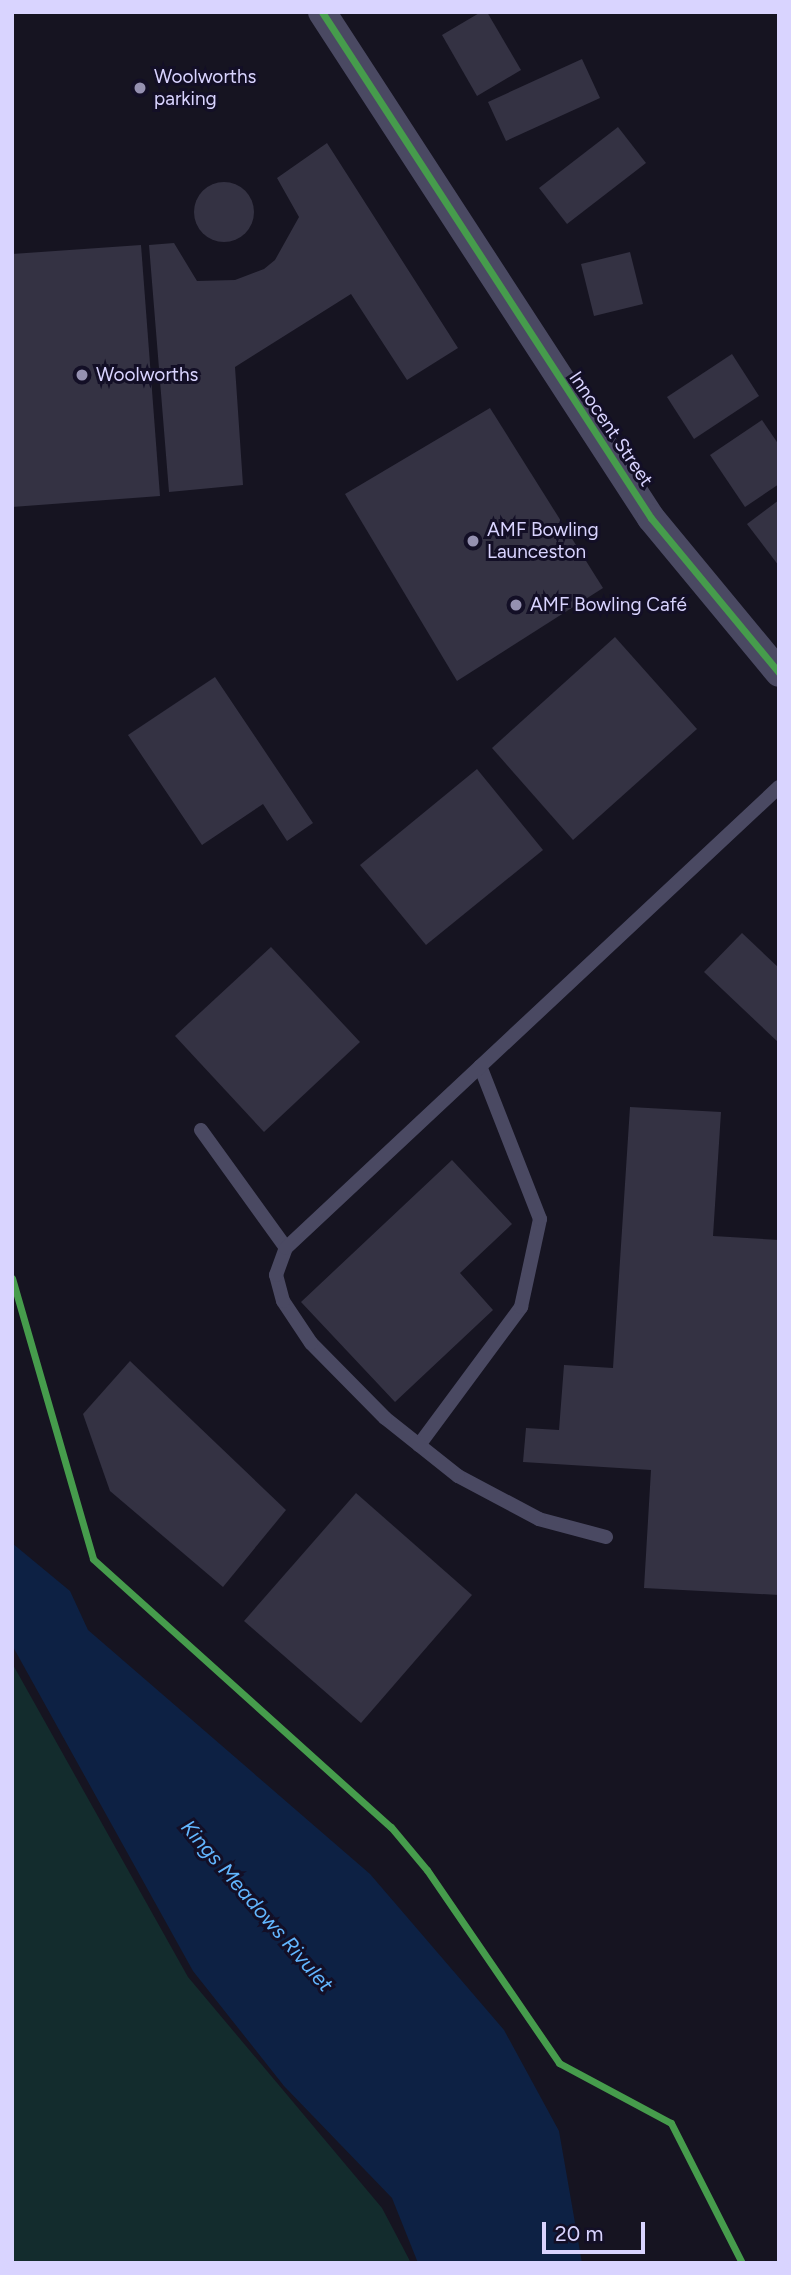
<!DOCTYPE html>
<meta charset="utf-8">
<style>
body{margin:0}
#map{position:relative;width:791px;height:2275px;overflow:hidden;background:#161421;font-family:Figtree,sans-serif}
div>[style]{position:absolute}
.green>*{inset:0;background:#132c2d}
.water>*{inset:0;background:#0d2144}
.building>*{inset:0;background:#343243}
.round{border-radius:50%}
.lane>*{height:14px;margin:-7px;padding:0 7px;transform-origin:7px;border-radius:7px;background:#4a4962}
.street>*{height:28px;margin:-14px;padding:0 14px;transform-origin:14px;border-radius:14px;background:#4a4962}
.cycleway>*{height:7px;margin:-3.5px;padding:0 3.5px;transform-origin:3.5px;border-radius:3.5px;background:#469c4c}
.dots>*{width:19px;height:19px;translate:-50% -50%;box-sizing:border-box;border:4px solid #130f26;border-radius:50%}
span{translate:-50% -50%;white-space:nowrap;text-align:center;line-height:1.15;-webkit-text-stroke:6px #130f26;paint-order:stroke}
.poi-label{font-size:19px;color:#d9d4ff}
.left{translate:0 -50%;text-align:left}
.street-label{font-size:19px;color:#d9d4ff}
.water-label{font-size:21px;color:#62b6ff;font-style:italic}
.frame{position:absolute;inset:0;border:14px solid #d9d4ff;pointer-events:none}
.scale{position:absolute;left:542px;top:2222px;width:103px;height:32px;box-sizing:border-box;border:4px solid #d9d4ff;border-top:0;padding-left:9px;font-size:21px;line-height:24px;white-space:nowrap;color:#d9d4ff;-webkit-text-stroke:5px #130f26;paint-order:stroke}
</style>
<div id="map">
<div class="green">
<div style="clip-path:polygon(12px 1663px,188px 1977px,382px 2208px,411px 2263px,12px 2263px)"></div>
</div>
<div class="water">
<div style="clip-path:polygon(12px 1543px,70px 1591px,88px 1630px,370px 1874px,504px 2030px,559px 2131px,582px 2263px,418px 2263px,392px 2198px,284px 2086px,193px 1971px,12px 1645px)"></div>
</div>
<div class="building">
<div style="clip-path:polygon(481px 12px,487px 12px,521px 70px,477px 96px,442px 35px)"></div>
<div style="clip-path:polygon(582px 59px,600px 98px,506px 141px,488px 102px)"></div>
<div style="clip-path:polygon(618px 127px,646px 163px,567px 224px,539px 188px)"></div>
<div style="clip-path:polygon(327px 143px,458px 348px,407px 380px,351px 294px,235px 367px,243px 485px,169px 492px,149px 245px,174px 243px,197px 281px,235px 280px,264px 269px,275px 260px,299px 217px,277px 178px)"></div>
<div class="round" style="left:194px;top:182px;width:60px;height:60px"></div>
<div style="clip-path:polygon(141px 245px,160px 496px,12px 507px,12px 254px)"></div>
<div style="clip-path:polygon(630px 252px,643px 304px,594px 316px,581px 264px)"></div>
<div style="clip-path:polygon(732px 354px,759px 396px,694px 439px,667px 397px)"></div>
<div style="clip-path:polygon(490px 408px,603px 588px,457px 681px,345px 494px)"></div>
<div style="clip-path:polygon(762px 420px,779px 445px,779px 484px,745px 507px,710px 455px)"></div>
<div style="clip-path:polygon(779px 500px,779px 566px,747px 524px)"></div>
<div style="clip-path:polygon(615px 637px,697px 729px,573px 840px,492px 748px)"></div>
<div style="clip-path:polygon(215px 677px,313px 823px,287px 841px,263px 804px,202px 845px,128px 735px)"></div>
<div style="clip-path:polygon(477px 769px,543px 850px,426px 945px,360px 865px)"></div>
<div style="clip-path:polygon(742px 933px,779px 968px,779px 1043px,704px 972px)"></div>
<div style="clip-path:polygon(271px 947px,360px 1042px,264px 1132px,175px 1036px)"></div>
<div style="clip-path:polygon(630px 1107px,721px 1112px,713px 1236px,779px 1240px,779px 1595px,644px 1588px,651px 1470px,523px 1462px,526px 1428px,559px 1430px,564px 1365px,613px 1368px)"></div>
<div style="clip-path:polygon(452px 1160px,512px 1224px,460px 1273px,493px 1310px,395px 1402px,301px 1302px)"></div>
<div style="clip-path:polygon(130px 1361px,286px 1510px,223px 1587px,110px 1491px,83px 1414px)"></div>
<div style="clip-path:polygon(356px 1493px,472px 1595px,361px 1723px,244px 1621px)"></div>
</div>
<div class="lane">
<div style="left:201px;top:1130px;width:145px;rotate:54.2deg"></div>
<div style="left:419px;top:1445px;width:172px;rotate:-53.5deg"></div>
<div style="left:521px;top:1307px;width:90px;rotate:-77.8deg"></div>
<div style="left:540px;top:1219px;width:164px;rotate:-111.4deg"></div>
<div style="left:606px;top:1537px;width:69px;rotate:-165deg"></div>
<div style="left:539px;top:1519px;width:92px;rotate:-152deg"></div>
<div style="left:458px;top:1476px;width:93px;rotate:-141.5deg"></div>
<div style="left:385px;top:1418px;width:105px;rotate:-134.6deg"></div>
<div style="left:311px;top:1343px;width:50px;rotate:-123.7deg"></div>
<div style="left:283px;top:1301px;width:27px;rotate:-105deg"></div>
<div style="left:276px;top:1275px;width:29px;rotate:-70deg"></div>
<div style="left:286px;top:1248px;width:675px;rotate:-43.08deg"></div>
</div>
<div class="street">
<div style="left:322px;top:12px;width:604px;rotate:56.97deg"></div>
<div style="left:651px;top:518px;width:201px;rotate:50.4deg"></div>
</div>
<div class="cycleway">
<div style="left:322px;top:12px;width:604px;rotate:56.97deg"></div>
<div style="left:651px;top:518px;width:201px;rotate:50.4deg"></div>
<div style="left:12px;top:1278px;width:292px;rotate:73.9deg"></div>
<div style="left:93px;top:1559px;width:401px;rotate:42deg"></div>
<div style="left:391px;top:1827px;width:56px;rotate:50.1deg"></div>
<div style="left:427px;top:1870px;width:234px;rotate:55.6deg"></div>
<div style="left:559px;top:2063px;width:127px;rotate:28.2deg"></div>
<div style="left:671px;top:2123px;width:157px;rotate:63.1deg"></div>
</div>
<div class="dots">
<div style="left:140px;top:88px;background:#9591b1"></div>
<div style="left:82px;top:375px;background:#9591b1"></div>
<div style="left:473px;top:541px;background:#9591b1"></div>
<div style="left:516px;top:605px;background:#9591b1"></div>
</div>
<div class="poi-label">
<span class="left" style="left:154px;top:88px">Woolworths<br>parking</span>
<span class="left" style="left:96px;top:375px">Woolworths</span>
<span class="left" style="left:487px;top:541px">AMF Bowling<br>Launceston</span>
<span class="left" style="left:530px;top:605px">AMF Bowling Café</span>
</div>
<div class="street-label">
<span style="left:611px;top:429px;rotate:56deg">Innocent Street</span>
</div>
<div class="water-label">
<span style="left:257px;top:1906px;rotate:49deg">Kings Meadows Rivulet</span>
</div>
<div class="frame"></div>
<div class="scale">20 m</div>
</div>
